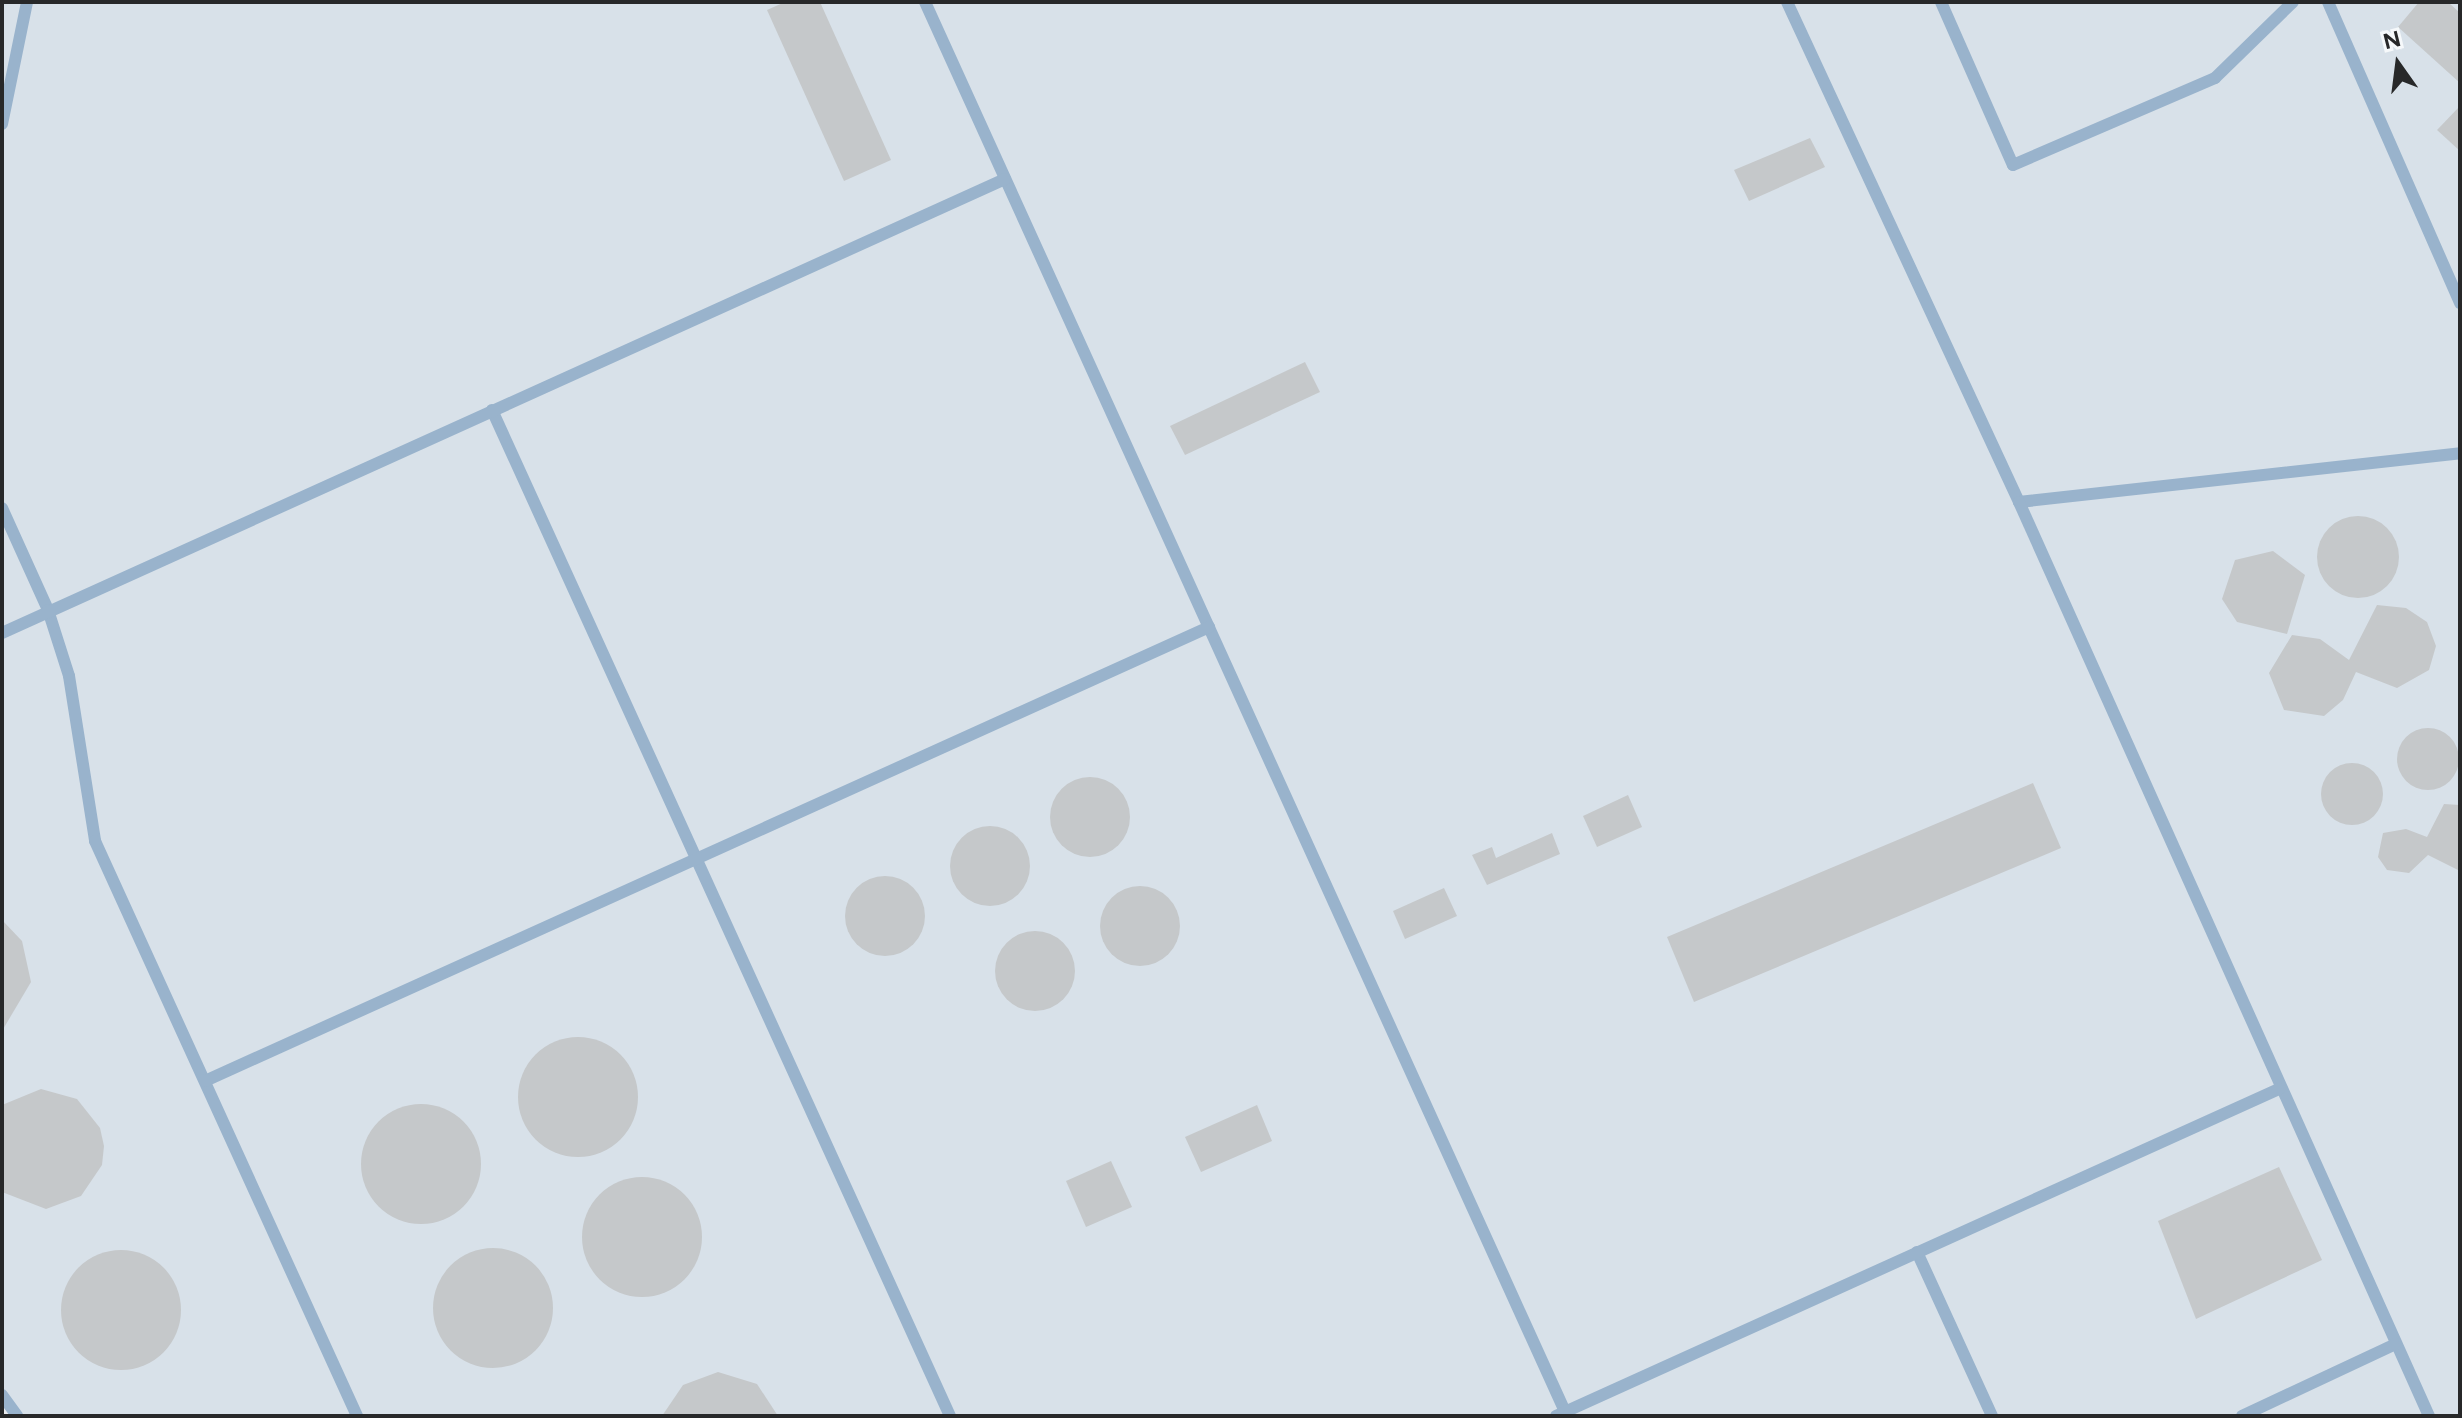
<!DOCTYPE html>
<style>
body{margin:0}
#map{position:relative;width:2462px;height:1418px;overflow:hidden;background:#e9ebee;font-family:Figtree,sans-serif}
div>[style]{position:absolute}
.built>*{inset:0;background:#d8e1e9}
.building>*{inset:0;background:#c5c8ca}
.round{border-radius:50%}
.service>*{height:12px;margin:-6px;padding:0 6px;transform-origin:6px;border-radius:6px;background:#99b3cc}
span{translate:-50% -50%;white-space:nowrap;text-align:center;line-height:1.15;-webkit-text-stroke:6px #f6f9fb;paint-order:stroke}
.frame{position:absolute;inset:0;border:4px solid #272829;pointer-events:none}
.north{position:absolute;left:2358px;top:24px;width:80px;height:80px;-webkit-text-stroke:6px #f6f9fb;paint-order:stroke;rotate:346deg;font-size:22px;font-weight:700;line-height:32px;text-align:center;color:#272829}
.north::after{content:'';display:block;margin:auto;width:28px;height:36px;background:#272829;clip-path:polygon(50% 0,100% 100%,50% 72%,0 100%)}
</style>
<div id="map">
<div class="built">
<div style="clip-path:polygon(2px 2px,2460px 2px,2460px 1416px,12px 1416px,2px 1401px)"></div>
</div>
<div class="building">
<div style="clip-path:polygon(785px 2px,820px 2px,891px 160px,844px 181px,767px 10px)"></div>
<div style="clip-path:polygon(2419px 2px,2448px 2px,2460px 13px,2460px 83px,2398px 27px)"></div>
<div style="clip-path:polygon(2460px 106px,2460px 151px,2437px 130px)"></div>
<div style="clip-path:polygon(1810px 138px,1825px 167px,1749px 201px,1734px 170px)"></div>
<div style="clip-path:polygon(1305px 362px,1320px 392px,1185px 455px,1170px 426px)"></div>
<div class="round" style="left:2317px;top:516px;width:82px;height:82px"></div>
<div style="clip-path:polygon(2273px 551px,2305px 575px,2287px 634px,2237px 622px,2222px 599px,2235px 560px)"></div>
<div style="clip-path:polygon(2377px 605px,2406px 608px,2427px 622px,2436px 646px,2429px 670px,2397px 688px,2356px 672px,2343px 700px,2324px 716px,2284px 710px,2269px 673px,2292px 635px,2320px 639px,2349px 660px)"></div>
<div class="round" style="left:2397px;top:728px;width:62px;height:62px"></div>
<div class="round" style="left:2321px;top:763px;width:62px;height:62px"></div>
<div class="round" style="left:1050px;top:777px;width:80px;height:80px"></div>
<div style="clip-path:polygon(2033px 783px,2061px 848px,1694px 1002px,1667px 937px)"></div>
<div style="clip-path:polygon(1628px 795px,1642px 827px,1597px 847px,1583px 816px)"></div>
<div style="clip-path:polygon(2444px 804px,2460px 805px,2460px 871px,2428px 855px,2409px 873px,2387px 870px,2378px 857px,2383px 833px,2406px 829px,2427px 837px)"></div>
<div class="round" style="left:950px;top:826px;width:80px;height:80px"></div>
<div style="clip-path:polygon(1552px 833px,1560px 854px,1487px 885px,1472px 855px,1492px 847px,1496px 858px)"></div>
<div class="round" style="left:845px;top:876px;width:80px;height:80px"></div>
<div class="round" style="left:1100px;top:886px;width:80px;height:80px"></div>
<div style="clip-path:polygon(1444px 888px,1457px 916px,1405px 939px,1393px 911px)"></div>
<div style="clip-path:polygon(2px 920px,22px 941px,31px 982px,2px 1031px)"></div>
<div class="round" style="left:995px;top:931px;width:80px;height:80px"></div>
<div class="round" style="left:518px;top:1037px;width:120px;height:120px"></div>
<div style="clip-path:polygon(41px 1089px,77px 1099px,100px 1128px,104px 1146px,102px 1165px,81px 1196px,46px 1209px,2px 1192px,2px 1105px)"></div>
<div class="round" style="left:361px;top:1104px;width:120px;height:120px"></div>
<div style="clip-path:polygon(1257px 1105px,1272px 1141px,1201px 1172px,1185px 1137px)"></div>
<div style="clip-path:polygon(1111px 1161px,1132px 1207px,1086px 1227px,1066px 1181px)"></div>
<div style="clip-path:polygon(2279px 1167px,2322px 1260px,2196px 1319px,2158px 1221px)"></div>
<div class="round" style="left:582px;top:1177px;width:120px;height:120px"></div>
<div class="round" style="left:433px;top:1248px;width:120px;height:120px"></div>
<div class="round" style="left:61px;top:1250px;width:120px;height:120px"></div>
<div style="clip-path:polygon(718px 1372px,757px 1384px,778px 1416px,662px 1416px,683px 1385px)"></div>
</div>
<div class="service">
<div style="left:925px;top:2px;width:1553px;rotate:65.58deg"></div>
<div style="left:1787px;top:2px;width:551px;rotate:65.11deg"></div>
<div style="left:2019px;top:502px;width:444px;rotate:-6.3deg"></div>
<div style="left:1941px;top:2px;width:178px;rotate:66.2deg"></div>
<div style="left:2013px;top:165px;width:220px;rotate:-23.3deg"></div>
<div style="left:2215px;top:78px;width:109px;rotate:-44.3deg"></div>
<div style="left:2328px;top:2px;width:329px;rotate:66.3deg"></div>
<div style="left:2px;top:124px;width:125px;rotate:-78.4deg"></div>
<div style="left:492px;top:410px;width:1105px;rotate:65.52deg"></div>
<div style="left:2019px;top:502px;width:1002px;rotate:65.84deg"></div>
<div style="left:2px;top:508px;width:112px;rotate:65.7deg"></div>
<div style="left:48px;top:610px;width:69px;rotate:72.3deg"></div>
<div style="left:69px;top:676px;width:167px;rotate:81deg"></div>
<div style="left:95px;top:841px;width:632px;rotate:65.5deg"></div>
<div style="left:2px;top:633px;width:1101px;rotate:-24.35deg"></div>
<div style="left:205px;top:1081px;width:1102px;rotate:-24.33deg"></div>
<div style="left:1917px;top:1252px;width:180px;rotate:65.4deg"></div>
<div style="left:2px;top:1395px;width:26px;rotate:54deg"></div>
<div style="left:1556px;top:1416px;width:794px;rotate:-24.34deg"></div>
<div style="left:2242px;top:1416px;width:170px;rotate:-25.1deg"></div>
</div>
<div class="frame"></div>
<div class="north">N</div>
</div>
